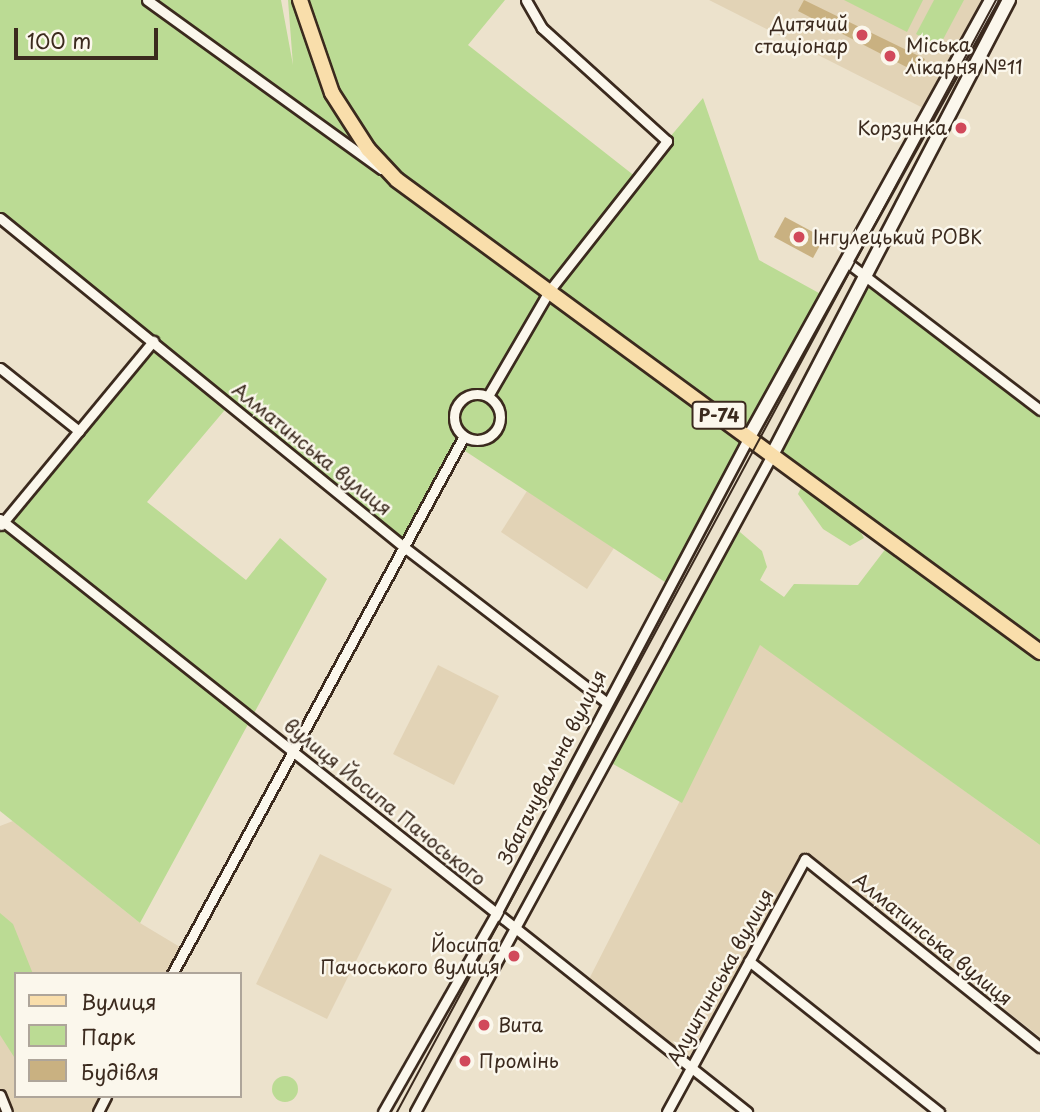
<!DOCTYPE html>
<meta charset="utf-8">
<style>
body{margin:0}
#map{position:relative;width:1040px;height:1112px;overflow:hidden;background:#ece2cc;font-family:"Playpen Sans",sans-serif}
div>[style]{position:absolute}
.built>*{inset:0;background:#e2d3b6}
.green>*{inset:0;background:#bbdb94}
.round{border-radius:50%}
.building>*{inset:0;background:#c9b181}
.roads{filter:drop-shadow(2px 0 #3b2a1e) drop-shadow(-2px 0 #3b2a1e) drop-shadow(0 2px #3b2a1e) drop-shadow(0 -2px #3b2a1e)}
.minor>*{height:9px;margin:-4.5px;padding:0 4.5px;transform-origin:4.5px;border-radius:4.5px;background:#fbf7ec}
.minor>.ring{margin:-4.5px;padding:0;box-sizing:content-box;background:none;border:9px solid #fbf7ec;border-radius:50%}
.secondary>*{height:12px;margin:-6px;padding:0 6px;transform-origin:6px;border-radius:6px;background:#fbf7ec}
.primary>*{height:14px;margin:-7px;padding:0 7px;transform-origin:7px;border-radius:7px;background:#f9deab}
.tram>*{height:2px;margin:-1px;padding:0 1px;transform-origin:1px;border-radius:1px;background:#3b2a1e}
.dots>*{width:19px;height:19px;translate:-50% -50%;box-sizing:border-box;border:4px solid #fbf7ec;border-radius:50%}
span{translate:-50% -50%;white-space:nowrap;text-align:center;line-height:1.15;-webkit-text-stroke:5px #fbf7ec;paint-order:stroke}
.shield-label span{padding:2px 5px;background:#fbf7ec;border:2px solid;border-radius:5px;-webkit-text-stroke-width:0}
.shield-label{font-size:18px;color:#3b2a1e;font-weight:700}
.poi-label{font-size:19px;color:#3b2a1e}
.right{translate:-100% -50%;text-align:right}
.left{translate:0 -50%;text-align:left}
.street-label{font-size:19px;color:#3b2a1e}
.legend{position:absolute;left:14px;top:972px;width:228px;height:126px;box-sizing:border-box;background:#fbf7ec;border:2px solid #aea59a;margin:0;padding:9px 12px;list-style:none;font-size:21px;color:#3b2a1e}
.legend li{display:flex;align-items:center;gap:14px;height:35px}
.legend b{width:35px;border:2px solid #aea59a}
.scale{position:absolute;left:14px;top:28px;width:144px;height:32px;box-sizing:border-box;border:4px solid #3b2a1e;border-top:0;padding-left:9px;font-size:21px;line-height:24px;white-space:nowrap;color:#3b2a1e;-webkit-text-stroke:5px #fbf7ec;paint-order:stroke}
</style>
<div id="map">
<div class="built">
<div style="clip-path:polygon(709px 0,991px 0,931px 112px)"></div>
<div style="clip-path:polygon(527px 491px,614px 548px,587px 589px,501px 532px)"></div>
<div style="clip-path:polygon(760px 644px,1040px 845px,1040px 1037px,810px 857px,691px 1067px,585px 987px)"></div>
<div style="clip-path:polygon(438px 665px,499px 696px,454px 785px,393px 754px)"></div>
<div style="clip-path:polygon(13px 821px,140px 923px,185px 950px,172px 974px,16px 974px,16px 1096px,106px 1096px,98px 1112px,7px 1112px,0 1095px,0 826px)"></div>
<div style="clip-path:polygon(320px 854px,392px 889px,327px 1019px,256px 984px)"></div>
</div>
<div class="green">
<div style="clip-path:polygon(0 0,281px 0,293px 65px,288px 0,505px 0,468px 45px,636px 177px,703px 98px,759px 260px,828px 298px,668px 584px,459px 447px,404px 547px,229px 405px,147px 502px,246px 580px,280px 538px,327px 579px,140px 923px,0 811px,0 525px,153px 341px,0 218px)"></div>
<div style="clip-path:polygon(844px 0,923px 0,907px 32px)"></div>
<div style="clip-path:polygon(934px 0,964px 0,939px 47px,916px 34px)"></div>
<div style="clip-path:polygon(863px 275px,1040px 410px,1040px 845px,760px 645px,682px 803px,606px 760px,733px 526px,762px 551px,767px 567px,760px 580px,784px 597px,794px 584px,858px 585px,890px 543px,772px 455px)"></div>
<div style="clip-path:polygon(801px 488px,859px 529px,864px 538px,850px 546px,823px 529px,798px 494px)"></div>
<div style="clip-path:polygon(0 913px,13px 924px,33px 974px,16px 974px,16px 1060px,0 1035px)"></div>
<div class="round" style="left:272px;top:1076px;width:26px;height:26px"></div>
</div>
<div class="building">
<div style="clip-path:polygon(804px 0,925px 59px,918px 73px,798px 11px)"></div>
<div style="clip-path:polygon(785px 217px,824px 238px,813px 258px,774px 237px)"></div>
</div>
<div class="roads">
<div class="minor">
<div style="left:147px;top:0;width:289px;rotate:35.8deg"></div>
<div style="left:0;top:218px;width:521px;rotate:39.16deg"></div>
<div style="left:404px;top:547px;width:253px;rotate:37.5deg"></div>
<div style="left:848px;top:263px;width:242px;rotate:37.4deg"></div>
<div style="left:0;top:368px;width:101px;rotate:38.6deg"></div>
<div class="ring" style="left:454px;top:394px;width:37px;height:37px"></div>
<div style="left:488px;top:396px;width:121px;rotate:-59.8deg"></div>
<div style="left:549px;top:291px;width:191px;rotate:-51.8deg"></div>
<div style="left:667px;top:141px;width:169px;rotate:-137.9deg"></div>
<div style="left:542px;top:28px;width:32px;rotate:-120deg"></div>
<div style="left:0;top:519px;width:954px;rotate:38.44deg"></div>
<div style="left:1px;top:525px;width:239px;rotate:-50.4deg"></div>
<div style="left:749px;top:961px;width:243px;rotate:38.5deg"></div>
<div style="left:172px;top:974px;width:612px;rotate:-61.51deg"></div>
<div style="left:0;top:1095px;width:18px;rotate:68deg"></div>
<div style="left:98px;top:1112px;width:18px;rotate:-63deg"></div>
<div style="left:383px;top:1112px;width:228px;rotate:-60.3deg"></div>
<div style="left:496px;top:914px;width:540px;rotate:-62.06deg"></div>
<div style="left:415px;top:1112px;width:748px;rotate:-61.48deg"></div>
<div style="left:667px;top:1112px;width:288px;rotate:-61.4deg"></div>
<div style="left:805px;top:859px;width:301px;rotate:38.7deg"></div>
</div>
<div class="secondary">
<div style="left:749px;top:437px;width:500px;rotate:-61deg"></div>
<div style="left:772px;top:455px;width:513px;rotate:-62.49deg"></div>
</div>
<div class="primary">
<div style="left:300px;top:0;width:98px;rotate:71deg"></div>
<div style="left:332px;top:93px;width:67px;rotate:57.3deg"></div>
<div style="left:368px;top:149px;width:42px;rotate:46.9deg"></div>
<div style="left:397px;top:180px;width:798px;rotate:36.28deg"></div>
</div>
</div>
<div class="tram">
<div style="left:397px;top:1112px;width:1263px;rotate:-61.69deg"></div>
</div>
<div class="dots">
<div style="left:862px;top:35px;background:#d1495b"></div>
<div style="left:890px;top:56px;background:#d1495b"></div>
<div style="left:961px;top:128px;background:#d1495b"></div>
<div style="left:799px;top:237px;background:#d1495b"></div>
<div style="left:514px;top:956px;background:#d1495b"></div>
<div style="left:484px;top:1025px;background:#d1495b"></div>
<div style="left:465px;top:1061px;background:#d1495b"></div>
</div>
<div class="shield-label">
<span style="left:719px;top:415px">Р-74</span>
</div>
<div class="poi-label">
<span class="right" style="left:848px;top:35px">Дитячий<br>стаціонар</span>
<span class="left" style="left:906px;top:56px">Міська<br>лікарня №11</span>
<span class="right" style="left:947px;top:128px">Корзинка</span>
<span class="left" style="left:813px;top:237px">Інгулецький РОВК</span>
<span class="right" style="left:500px;top:956px">Йосипа<br>Пачоського вулиця</span>
<span class="left" style="left:498px;top:1025px">Вита</span>
<span class="left" style="left:479px;top:1061px">Промінь</span>
</div>
<div class="street-label">
<span style="left:312px;top:449px;rotate:39deg">Алматинська вулиця</span>
<span style="left:552px;top:767px;rotate:-63deg">Збагачувальна вулиця</span>
<span style="left:385px;top:802px;rotate:39deg">вулиця Йосипа Пачоського</span>
<span style="left:933px;top:939px;rotate:39deg">Алматинська вулиця</span>
<span style="left:720px;top:977px;rotate:-61deg">Алуштинська вулиця</span>
</div>
<ul class="legend">
<li><b style="height:9px;background:#f9deab"></b>Вулиця</li>
<li><b style="height:19px;background:#bbdb94"></b>Парк</li>
<li><b style="height:19px;background:#c9b181"></b>Будівля</li>
</ul>
<div class="scale">100 m</div>
</div>
